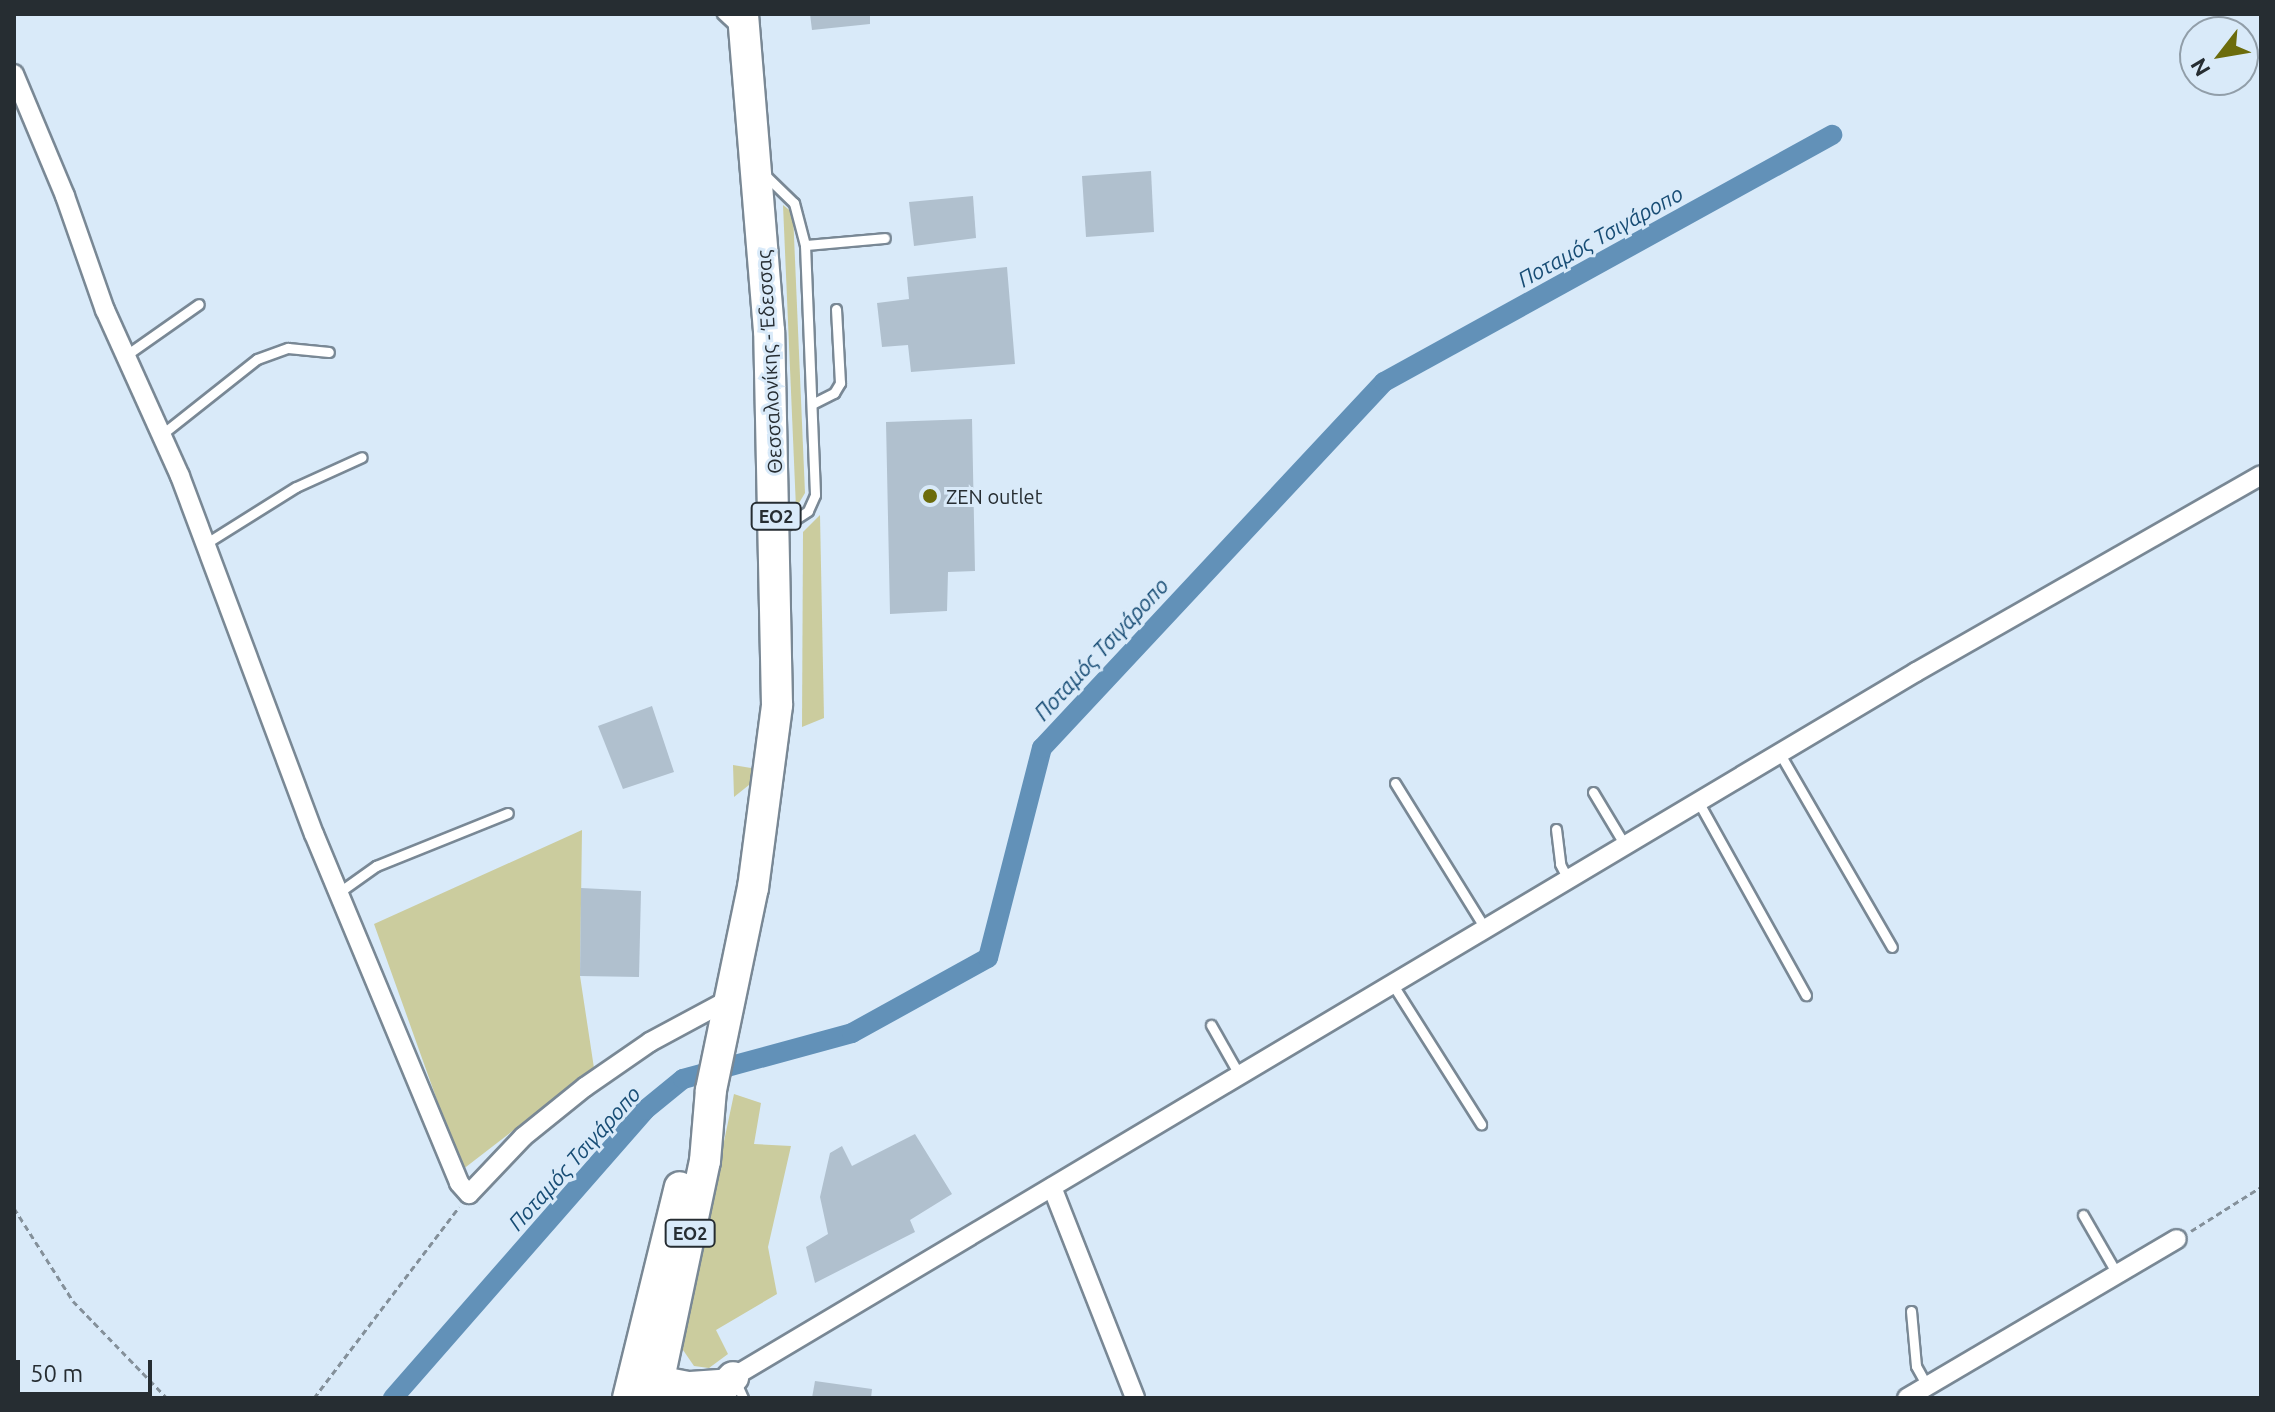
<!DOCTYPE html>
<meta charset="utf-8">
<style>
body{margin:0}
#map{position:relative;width:2275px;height:1412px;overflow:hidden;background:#d9eaf9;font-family:Ubuntu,sans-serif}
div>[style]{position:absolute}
.green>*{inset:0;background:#cbcc9e}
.canal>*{height:20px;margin:-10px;padding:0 10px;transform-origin:10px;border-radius:10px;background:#6291b8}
.building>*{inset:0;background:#b0c0ce}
.path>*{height:3px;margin-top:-1.5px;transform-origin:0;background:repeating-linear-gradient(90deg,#84909a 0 6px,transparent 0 10px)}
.roads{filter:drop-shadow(2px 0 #798895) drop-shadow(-2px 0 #798895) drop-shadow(0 2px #798895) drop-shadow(0 -2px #798895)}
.service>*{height:9px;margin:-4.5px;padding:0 4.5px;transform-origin:4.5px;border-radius:4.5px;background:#fff}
.minor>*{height:18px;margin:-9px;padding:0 9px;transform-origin:9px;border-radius:9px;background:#fff}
.trunk>*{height:30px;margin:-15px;padding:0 15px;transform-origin:15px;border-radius:15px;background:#fff}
.dots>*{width:22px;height:22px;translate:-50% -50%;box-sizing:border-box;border:4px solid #d9eaf9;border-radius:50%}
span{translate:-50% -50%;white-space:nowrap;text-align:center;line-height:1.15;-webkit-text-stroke:6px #d9eaf9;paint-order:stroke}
.shield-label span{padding:2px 6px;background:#d9eaf9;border:2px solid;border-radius:6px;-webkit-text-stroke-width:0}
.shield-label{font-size:18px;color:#262d32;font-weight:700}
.street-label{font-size:20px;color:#262d32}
.poi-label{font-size:20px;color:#262d32}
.left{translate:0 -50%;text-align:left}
.water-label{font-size:22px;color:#184d75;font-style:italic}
.frame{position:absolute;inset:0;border:16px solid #262d32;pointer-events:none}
.north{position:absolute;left:2179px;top:16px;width:80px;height:80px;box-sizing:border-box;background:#d9eaf9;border:2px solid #919ea9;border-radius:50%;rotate:239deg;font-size:22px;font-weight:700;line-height:32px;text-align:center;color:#262d32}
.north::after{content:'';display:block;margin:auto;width:28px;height:36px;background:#6c6c0c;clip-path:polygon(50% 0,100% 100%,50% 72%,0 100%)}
.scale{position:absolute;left:16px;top:1360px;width:136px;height:36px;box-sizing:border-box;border:4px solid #262d32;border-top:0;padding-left:10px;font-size:24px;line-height:28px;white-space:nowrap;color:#262d32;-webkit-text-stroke:6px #d9eaf9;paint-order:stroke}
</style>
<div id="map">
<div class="green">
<div style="clip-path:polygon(783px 205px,793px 213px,805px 493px,796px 508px)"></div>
<div style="clip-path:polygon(820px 515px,824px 718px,802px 727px,803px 532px)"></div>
<div style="clip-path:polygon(733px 765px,757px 769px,749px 785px,734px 797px)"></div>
<div style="clip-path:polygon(582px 830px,580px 976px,594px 1068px,462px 1170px,374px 924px)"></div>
<div style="clip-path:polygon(734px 1094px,761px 1103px,754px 1144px,791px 1146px,768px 1247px,777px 1294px,716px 1330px,728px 1354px,709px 1368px,694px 1366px,683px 1350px,684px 1330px)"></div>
</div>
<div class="canal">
<div style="left:393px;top:1398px;width:383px;rotate:-48.8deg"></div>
<div style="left:645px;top:1110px;width:49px;rotate:-39.2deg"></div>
<div style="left:683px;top:1079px;width:175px;rotate:-15.2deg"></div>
<div style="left:852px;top:1033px;width:155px;rotate:-28.9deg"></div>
<div style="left:988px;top:958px;width:217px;rotate:-75.6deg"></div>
<div style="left:1042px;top:748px;width:501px;rotate:-46.94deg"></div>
<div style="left:1384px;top:382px;width:512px;rotate:-28.87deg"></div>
</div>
<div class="building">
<div style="clip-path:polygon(810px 14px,870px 14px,870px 24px,812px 30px)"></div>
<div style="clip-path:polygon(1151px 171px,1154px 232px,1086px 237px,1082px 176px)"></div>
<div style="clip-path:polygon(973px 196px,976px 238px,914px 246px,909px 202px)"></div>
<div style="clip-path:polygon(1007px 267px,1015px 364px,911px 372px,908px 345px,882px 347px,877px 303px,909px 299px,907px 277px)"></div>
<div style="clip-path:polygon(972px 419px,975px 571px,948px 572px,947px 611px,890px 614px,886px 422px)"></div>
<div style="clip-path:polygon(652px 706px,674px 772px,623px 789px,598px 726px)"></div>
<div style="clip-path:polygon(581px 888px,641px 891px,639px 977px,580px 976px)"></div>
<div style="clip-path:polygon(915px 1134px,952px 1194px,910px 1220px,915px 1232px,815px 1283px,806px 1247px,828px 1234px,820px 1197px,830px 1153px,842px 1146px,852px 1166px)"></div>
<div style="clip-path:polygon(815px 1381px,872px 1389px,871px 1398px,812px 1398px)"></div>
</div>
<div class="path">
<div style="left:14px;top:1208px;width:110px;rotate:57.6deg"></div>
<div style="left:73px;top:1301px;width:135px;rotate:45.9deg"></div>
<div style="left:2191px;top:1231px;width:83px;rotate:-32.2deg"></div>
<div style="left:314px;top:1398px;width:240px;rotate:-52.8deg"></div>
</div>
<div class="roads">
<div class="service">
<div style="left:722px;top:14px;width:21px;rotate:43deg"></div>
<div style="left:763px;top:173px;width:43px;rotate:44.1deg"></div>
<div style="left:794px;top:203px;width:43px;rotate:75.3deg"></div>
<div style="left:805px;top:245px;width:250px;rotate:87.7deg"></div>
<div style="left:815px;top:495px;width:17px;rotate:114deg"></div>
<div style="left:808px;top:511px;width:33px;rotate:147deg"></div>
<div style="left:805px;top:245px;width:80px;rotate:-5deg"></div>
<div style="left:125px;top:356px;width:90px;rotate:-35.1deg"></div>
<div style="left:812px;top:404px;width:25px;rotate:-27deg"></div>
<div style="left:834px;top:393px;width:12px;rotate:-59deg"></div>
<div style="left:840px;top:383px;width:74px;rotate:-93.1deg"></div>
<div style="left:161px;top:435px;width:122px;rotate:-38.4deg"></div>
<div style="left:257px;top:359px;width:33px;rotate:-20deg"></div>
<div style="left:288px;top:348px;width:41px;rotate:5.6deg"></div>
<div style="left:205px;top:544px;width:107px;rotate:-32.1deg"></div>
<div style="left:296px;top:487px;width:72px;rotate:-24.4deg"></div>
<div style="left:1780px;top:754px;width:223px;rotate:59.9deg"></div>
<div style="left:1395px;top:783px;width:173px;rotate:58.2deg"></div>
<div style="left:1593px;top:792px;width:64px;rotate:59deg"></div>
<div style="left:1699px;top:803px;width:220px;rotate:60.9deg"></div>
<div style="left:1556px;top:829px;width:35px;rotate:83deg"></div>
<div style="left:1560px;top:864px;width:19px;rotate:62deg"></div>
<div style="left:338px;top:893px;width:47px;rotate:-35.4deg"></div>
<div style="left:376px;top:866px;width:142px;rotate:-21.9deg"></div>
<div style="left:1393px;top:985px;width:165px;rotate:57.7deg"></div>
<div style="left:1211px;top:1025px;width:59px;rotate:60.4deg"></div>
<div style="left:2083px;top:1215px;width:68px;rotate:60deg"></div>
<div style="left:1911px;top:1311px;width:55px;rotate:84.8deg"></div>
<div style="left:1916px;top:1366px;width:23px;rotate:61deg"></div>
<div style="left:735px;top:1380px;width:20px;rotate:66deg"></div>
</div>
<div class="minor">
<div style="left:14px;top:74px;width:132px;rotate:67.3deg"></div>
<div style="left:65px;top:196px;width:121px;rotate:70.7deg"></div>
<div style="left:105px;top:310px;width:182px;rotate:65.7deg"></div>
<div style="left:180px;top:476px;width:382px;rotate:69.5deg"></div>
<div style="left:314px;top:834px;width:378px;rotate:67.4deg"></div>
<div style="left:459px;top:1183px;width:15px;rotate:48deg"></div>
<div style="left:469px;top:1194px;width:79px;rotate:-46.5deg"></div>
<div style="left:523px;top:1137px;width:80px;rotate:-38.9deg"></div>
<div style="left:585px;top:1087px;width:79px;rotate:-34.7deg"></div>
<div style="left:650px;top:1042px;width:91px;rotate:-28.3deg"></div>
<div style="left:1052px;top:1187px;width:227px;rotate:68.5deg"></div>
<div style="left:653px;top:1374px;width:38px;rotate:11deg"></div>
<div style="left:690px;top:1381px;width:29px;rotate:-4deg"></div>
<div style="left:647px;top:1389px;width:38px;rotate:12deg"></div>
<div style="left:684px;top:1397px;width:53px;rotate:-22.2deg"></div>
<div style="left:733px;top:1377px;width:1377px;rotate:-30.79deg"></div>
<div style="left:1916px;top:672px;width:397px;rotate:-29.7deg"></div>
<div style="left:1907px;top:1398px;width:313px;rotate:-30.5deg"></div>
</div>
<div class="trunk">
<div style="left:628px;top:1398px;width:217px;rotate:-76.2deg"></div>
<div style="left:655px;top:1398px;width:242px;rotate:-78.1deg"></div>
<div style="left:705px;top:1161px;width:71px;rotate:-85.2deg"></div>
<div style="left:711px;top:1090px;width:206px;rotate:-78.3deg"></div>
<div style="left:753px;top:888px;width:185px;rotate:-82.5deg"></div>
<div style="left:777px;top:705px;width:374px;rotate:-91.2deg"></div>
<div style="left:769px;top:331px;width:318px;rotate:-94.7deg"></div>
<div style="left:713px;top:1398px;width:29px;rotate:-46deg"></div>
</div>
</div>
<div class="dots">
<div style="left:930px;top:496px;background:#6c6c0c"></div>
</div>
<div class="shield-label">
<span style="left:776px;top:516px">ΕΟ2</span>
<span style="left:690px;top:1233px">ΕΟ2</span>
</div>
<div class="street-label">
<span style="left:769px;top:362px;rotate:-93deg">Θεσσαλονίκης - Έδεσσας</span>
</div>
<div class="poi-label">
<span class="left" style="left:946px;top:496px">ZEN outlet</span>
</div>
<div class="water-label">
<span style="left:1600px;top:236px;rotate:-29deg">Ποταμός Τσιγάροπο</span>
<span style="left:1101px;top:649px;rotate:-47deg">Ποταμός Τσιγάροπο</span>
<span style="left:574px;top:1158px;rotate:-48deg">Ποταμός Τσιγάροπο</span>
</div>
<div class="frame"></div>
<div class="north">N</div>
<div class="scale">50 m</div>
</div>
